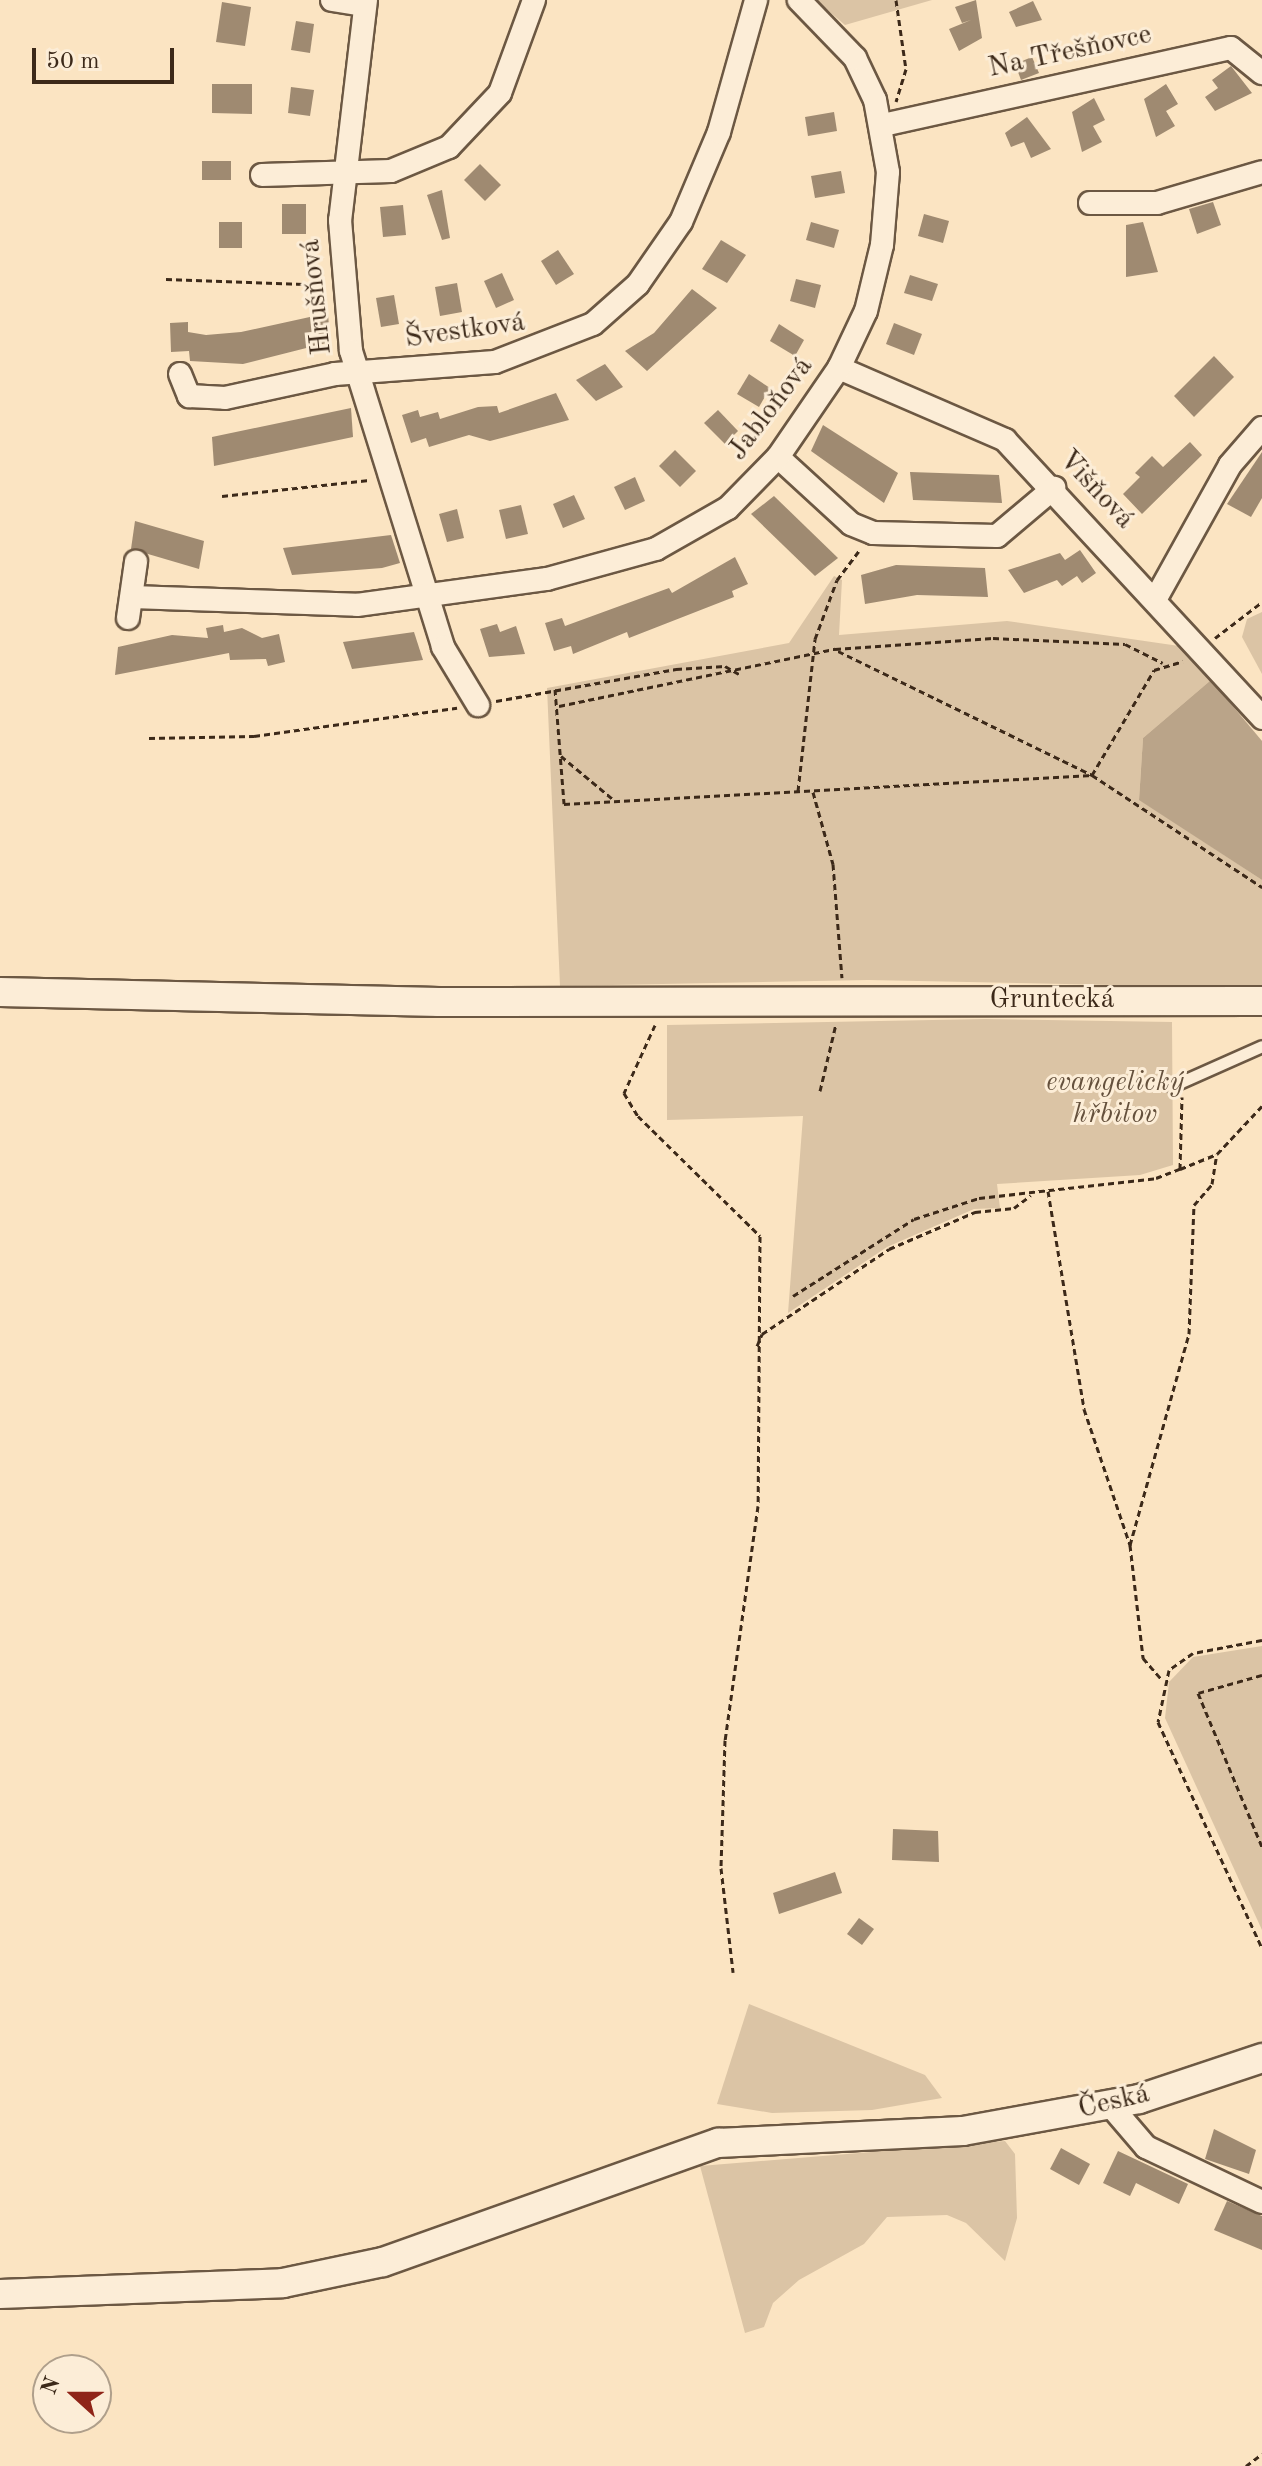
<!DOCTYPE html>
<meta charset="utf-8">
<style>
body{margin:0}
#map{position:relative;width:1262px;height:2466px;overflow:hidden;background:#fbe4c2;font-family:"Old Standard TT",serif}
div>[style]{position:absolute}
.green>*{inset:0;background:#dbc4a5}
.water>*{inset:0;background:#baa489}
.building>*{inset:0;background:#9f8a71}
.path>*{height:3px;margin-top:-1.5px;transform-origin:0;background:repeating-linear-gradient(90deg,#3c2919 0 6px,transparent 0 10px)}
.roads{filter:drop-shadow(2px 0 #6c5843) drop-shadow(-2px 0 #6c5843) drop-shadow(0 2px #6c5843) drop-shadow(0 -2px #6c5843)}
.service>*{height:11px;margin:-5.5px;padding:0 5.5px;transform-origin:5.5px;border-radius:5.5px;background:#fcedd7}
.minor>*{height:22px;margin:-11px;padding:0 11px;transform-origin:11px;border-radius:11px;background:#fcedd7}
.tertiary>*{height:28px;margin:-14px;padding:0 14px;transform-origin:14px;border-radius:14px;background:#fcedd7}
span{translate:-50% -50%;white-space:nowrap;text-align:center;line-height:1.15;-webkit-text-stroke:6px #fcedd7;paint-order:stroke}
.street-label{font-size:28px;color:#3c2919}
.park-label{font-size:28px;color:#64503c;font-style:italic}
.north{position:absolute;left:32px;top:2354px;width:80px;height:80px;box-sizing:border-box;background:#fcedd7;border:2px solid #af9f8b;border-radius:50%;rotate:291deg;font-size:22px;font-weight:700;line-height:32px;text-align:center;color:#3c2919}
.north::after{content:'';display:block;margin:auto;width:28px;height:36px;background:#8f2418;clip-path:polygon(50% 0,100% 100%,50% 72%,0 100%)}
.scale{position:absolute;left:32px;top:48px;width:142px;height:36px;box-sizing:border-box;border:4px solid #3c2919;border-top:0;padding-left:10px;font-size:24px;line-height:28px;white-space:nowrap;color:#3c2919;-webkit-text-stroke:6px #fcedd7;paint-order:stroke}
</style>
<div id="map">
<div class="green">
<div style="clip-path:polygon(816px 0,932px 0,845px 25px)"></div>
<div style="clip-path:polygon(834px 576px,842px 580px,839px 635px,1007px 621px,1179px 646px,1211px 680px,1143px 738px,1139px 799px,1262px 880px,1262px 988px,868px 980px,560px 986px,547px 688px,789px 643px)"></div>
<div style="clip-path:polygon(1262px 612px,1262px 674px,1242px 637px,1247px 619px)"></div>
<div style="clip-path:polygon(985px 1019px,1172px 1022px,1173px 1165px,1140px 1175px,997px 1184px,1000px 1208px,974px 1209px,887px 1247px,788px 1313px,803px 1116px,667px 1120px,667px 1025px)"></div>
<div style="clip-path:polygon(1262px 1646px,1262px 1930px,1165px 1718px,1169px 1682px,1193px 1657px)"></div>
<div style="clip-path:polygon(749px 2004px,925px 2075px,942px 2098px,872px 2110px,772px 2113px,717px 2104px)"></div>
<div style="clip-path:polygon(1005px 2141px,1015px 2154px,1017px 2218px,1005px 2261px,966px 2223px,947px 2215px,887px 2217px,864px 2244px,799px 2280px,773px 2303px,764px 2327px,745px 2333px,700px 2166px)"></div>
</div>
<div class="water">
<div style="clip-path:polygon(1211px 680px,1262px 741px,1262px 880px,1139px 800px,1143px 738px)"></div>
</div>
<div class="building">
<div style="clip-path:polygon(976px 0,982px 38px,959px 51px,949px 29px,971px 20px,962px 23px,955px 7px)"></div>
<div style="clip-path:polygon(1033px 1px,1042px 20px,1016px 27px,1009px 12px)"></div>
<div style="clip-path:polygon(222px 2px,251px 7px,245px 46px,216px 42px)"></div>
<div style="clip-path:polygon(296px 21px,314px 24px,310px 53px,291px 50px)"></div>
<div style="clip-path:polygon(1032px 57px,1039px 73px,1021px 80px,1015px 64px)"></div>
<div style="clip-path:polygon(1231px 66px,1252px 93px,1215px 111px,1205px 97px,1218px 88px,1212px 80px)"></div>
<div style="clip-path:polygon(212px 84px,252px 84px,252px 114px,212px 113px)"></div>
<div style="clip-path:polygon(1166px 84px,1178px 104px,1166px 111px,1175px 126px,1156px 137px,1144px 99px)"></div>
<div style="clip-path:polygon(291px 87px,314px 90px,310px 116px,288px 113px)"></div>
<div style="clip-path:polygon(1094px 98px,1105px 120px,1093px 126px,1102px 142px,1082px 152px,1072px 112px)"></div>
<div style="clip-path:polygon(834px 112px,837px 131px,808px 136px,805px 117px)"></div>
<div style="clip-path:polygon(1027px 117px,1051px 149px,1031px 158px,1024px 142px,1011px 147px,1005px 133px)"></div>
<div style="clip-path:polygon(202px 161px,231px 161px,231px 180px,202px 180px)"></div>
<div style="clip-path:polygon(480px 164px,501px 185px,485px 201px,464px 180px)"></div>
<div style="clip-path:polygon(841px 171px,845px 193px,815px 198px,811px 176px)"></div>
<div style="clip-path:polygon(442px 190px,450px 238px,442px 240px,427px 195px)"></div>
<div style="clip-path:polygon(1213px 202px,1221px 225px,1197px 234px,1189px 209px)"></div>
<div style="clip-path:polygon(282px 204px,306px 204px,306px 234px,282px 234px)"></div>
<div style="clip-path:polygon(403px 205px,406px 235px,383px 237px,380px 207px)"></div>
<div style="clip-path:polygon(924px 214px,949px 221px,943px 243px,918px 236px)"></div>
<div style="clip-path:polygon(219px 222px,242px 222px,242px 248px,219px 248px)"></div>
<div style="clip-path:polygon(811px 222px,839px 230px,834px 248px,806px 240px)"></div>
<div style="clip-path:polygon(1143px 222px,1158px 272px,1126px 277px,1126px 225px)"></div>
<div style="clip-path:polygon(721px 240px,746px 255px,727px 283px,702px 269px)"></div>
<div style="clip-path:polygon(558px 250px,574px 274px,556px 285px,541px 261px)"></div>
<div style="clip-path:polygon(502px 273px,514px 300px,496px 308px,484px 281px)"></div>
<div style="clip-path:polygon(910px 275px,938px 284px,932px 301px,904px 293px)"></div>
<div style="clip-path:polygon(796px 279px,821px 285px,815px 308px,790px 301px)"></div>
<div style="clip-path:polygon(457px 283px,462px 312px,440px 316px,435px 287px)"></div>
<div style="clip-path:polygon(692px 289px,717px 308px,647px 371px,625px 351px,654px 333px)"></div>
<div style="clip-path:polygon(394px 295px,399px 324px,381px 327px,376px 298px)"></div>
<div style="clip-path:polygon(328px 313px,330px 342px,243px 364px,190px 361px,189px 351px,171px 352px,170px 323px,188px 322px,188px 332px,206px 335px,241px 332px)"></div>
<div style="clip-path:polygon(894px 323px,922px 334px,914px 355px,886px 344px)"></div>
<div style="clip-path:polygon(779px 324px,804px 340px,795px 356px,770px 341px)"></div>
<div style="clip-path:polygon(1214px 356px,1234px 377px,1194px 417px,1174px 396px)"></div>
<div style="clip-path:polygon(605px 364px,623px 387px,596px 401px,576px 380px)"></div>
<div style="clip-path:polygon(749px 374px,770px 388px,759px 407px,737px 394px)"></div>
<div style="clip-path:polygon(556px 393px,569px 420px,490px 441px,469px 435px,429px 447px,426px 438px,411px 443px,402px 415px,418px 410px,420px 417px,438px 412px,440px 419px,478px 407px,497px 406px,499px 413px)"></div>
<div style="clip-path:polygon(351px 408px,353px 437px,214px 466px,212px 437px)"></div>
<div style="clip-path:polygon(718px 410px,738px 431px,725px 444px,704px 423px)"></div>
<div style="clip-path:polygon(823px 425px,898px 473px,884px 503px,811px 451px)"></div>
<div style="clip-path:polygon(1190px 442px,1202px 455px,1142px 514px,1123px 494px,1140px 477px,1135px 473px,1152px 456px,1163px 467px)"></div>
<div style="clip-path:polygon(675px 450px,696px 471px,680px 487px,659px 466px)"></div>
<div style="clip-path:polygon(1262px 452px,1262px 498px,1251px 517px,1227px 504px)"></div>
<div style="clip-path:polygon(910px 472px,999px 475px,1002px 503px,913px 500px)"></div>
<div style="clip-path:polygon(635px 477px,645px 501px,625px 510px,614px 487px)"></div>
<div style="clip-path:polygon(574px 495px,585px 519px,563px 528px,553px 504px)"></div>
<div style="clip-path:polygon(774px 496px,838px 558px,815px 576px,751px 514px)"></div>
<div style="clip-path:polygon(521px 505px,528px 534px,506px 539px,499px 510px)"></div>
<div style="clip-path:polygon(457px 509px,464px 538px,447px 542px,439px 514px)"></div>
<div style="clip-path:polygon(135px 521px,204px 541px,199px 569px,131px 549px)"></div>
<div style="clip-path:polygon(391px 535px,400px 563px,382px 568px,292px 575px,283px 548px)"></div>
<div style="clip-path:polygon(1080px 550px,1096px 573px,1082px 583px,1077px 576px,1062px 586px,1057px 580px,1024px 593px,1008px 570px,1060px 553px,1065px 560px)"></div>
<div style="clip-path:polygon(735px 557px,748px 584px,732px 591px,734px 597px,629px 638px,627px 632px,573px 654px,571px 646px,554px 651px,545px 623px,562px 618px,565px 626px,669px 588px,672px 593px)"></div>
<div style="clip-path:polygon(896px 565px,985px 568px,988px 597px,917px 595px,865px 604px,861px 575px)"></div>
<div style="clip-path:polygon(497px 624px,500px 632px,516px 626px,525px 654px,489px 657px,480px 629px)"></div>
<div style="clip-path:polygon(223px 625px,224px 632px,242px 628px,262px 638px,279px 634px,285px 662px,268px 666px,266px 659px,230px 660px,229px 653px,115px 675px,118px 647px,172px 635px,208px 638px,206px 628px)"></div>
<div style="clip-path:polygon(414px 632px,423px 660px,352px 669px,343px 642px)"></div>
<div style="clip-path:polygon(893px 1829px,938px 1831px,939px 1862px,892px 1860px)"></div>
<div style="clip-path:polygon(835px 1872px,842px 1893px,779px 1914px,773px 1893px)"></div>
<div style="clip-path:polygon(859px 1918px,874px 1929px,862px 1945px,847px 1934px)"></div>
<div style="clip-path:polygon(1214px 2129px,1256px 2150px,1249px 2174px,1205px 2159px)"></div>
<div style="clip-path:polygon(1061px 2148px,1090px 2164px,1079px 2185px,1050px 2169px)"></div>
<div style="clip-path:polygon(1118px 2151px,1188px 2184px,1179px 2204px,1136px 2183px,1130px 2196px,1103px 2183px)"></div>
<div style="clip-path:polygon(1227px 2201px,1262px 2216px,1262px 2250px,1214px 2230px)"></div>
</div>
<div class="path">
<div style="left:896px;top:0;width:70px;rotate:81.8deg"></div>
<div style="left:906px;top:69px;width:34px;rotate:107deg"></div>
<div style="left:166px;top:279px;width:160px;rotate:2.1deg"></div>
<div style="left:222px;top:496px;width:148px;rotate:-6.2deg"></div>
<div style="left:1215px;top:638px;width:59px;rotate:-37.5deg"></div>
<div style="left:838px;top:651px;width:283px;rotate:26deg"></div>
<div style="left:1092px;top:775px;width:204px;rotate:33.4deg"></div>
<div style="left:555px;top:689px;width:115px;rotate:85.5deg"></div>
<div style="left:564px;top:804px;width:529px;rotate:-3.14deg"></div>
<div style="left:1092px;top:775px;width:122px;rotate:-59.4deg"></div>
<div style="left:1154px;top:670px;width:30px;rotate:-17deg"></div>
<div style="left:496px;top:701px;width:183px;rotate:-10.1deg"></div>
<div style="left:676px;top:669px;width:49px;rotate:-3.5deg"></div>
<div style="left:725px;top:666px;width:16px;rotate:30deg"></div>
<div style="left:559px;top:706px;width:282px;rotate:-11.7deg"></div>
<div style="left:835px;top:649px;width:158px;rotate:-4deg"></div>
<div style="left:993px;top:638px;width:132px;rotate:2.6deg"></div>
<div style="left:1125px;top:644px;width:42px;rotate:26.6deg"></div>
<div style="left:149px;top:738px;width:105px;rotate:-1.1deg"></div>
<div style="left:254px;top:736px;width:205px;rotate:-7.9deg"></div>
<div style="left:561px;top:756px;width:69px;rotate:39.7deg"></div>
<div style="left:798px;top:791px;width:153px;rotate:-83.6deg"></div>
<div style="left:815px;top:639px;width:63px;rotate:-69.6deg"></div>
<div style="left:837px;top:580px;width:36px;rotate:-53deg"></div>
<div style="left:813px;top:792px;width:75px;rotate:74.5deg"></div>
<div style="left:833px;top:864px;width:114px;rotate:85.5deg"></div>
<div style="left:655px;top:1025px;width:75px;rotate:114.5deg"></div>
<div style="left:624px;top:1093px;width:27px;rotate:59deg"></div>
<div style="left:638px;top:1116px;width:171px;rotate:44.5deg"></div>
<div style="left:760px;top:1236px;width:270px;rotate:90.4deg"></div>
<div style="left:758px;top:1506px;width:236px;rotate:98deg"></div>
<div style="left:725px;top:1740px;width:128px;rotate:91.8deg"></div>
<div style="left:721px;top:1868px;width:105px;rotate:83.4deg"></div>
<div style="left:820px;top:1091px;width:69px;rotate:-76.6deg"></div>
<div style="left:1180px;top:1169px;width:72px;rotate:-88.4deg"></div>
<div style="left:1048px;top:1191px;width:221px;rotate:80.6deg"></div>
<div style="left:1084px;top:1409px;width:144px;rotate:71.3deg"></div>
<div style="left:1130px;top:1545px;width:114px;rotate:83.4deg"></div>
<div style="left:1143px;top:1658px;width:29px;rotate:49deg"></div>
<div style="left:793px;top:1296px;width:143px;rotate:-32.5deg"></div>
<div style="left:914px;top:1219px;width:68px;rotate:-17.9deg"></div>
<div style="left:979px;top:1198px;width:178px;rotate:-6.4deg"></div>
<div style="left:1156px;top:1178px;width:26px;rotate:-21deg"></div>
<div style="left:1180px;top:1169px;width:40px;rotate:-22deg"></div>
<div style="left:1217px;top:1154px;width:66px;rotate:-46.8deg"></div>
<div style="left:757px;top:1346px;width:13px;rotate:-67deg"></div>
<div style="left:762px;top:1334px;width:153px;rotate:-33.8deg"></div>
<div style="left:889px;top:1249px;width:94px;rotate:-23.3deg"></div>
<div style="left:975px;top:1212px;width:39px;rotate:-6deg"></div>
<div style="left:1014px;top:1208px;width:21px;rotate:-37deg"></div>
<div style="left:1130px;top:1545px;width:219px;rotate:-74.4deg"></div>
<div style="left:1189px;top:1334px;width:129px;rotate:-87.8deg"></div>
<div style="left:1194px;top:1205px;width:28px;rotate:-49deg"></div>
<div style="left:1212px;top:1184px;width:30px;rotate:-81deg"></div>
<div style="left:1262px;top:1640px;width:70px;rotate:169.3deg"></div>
<div style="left:1193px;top:1653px;width:29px;rotate:145deg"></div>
<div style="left:1169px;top:1670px;width:53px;rotate:101.9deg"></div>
<div style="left:1158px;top:1722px;width:249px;rotate:65.3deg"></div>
<div style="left:1262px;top:1675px;width:66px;rotate:164.3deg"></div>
<div style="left:1198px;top:1693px;width:167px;rotate:67.4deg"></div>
<div style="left:1246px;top:2466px;width:20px;rotate:-37deg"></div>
</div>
<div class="roads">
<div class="service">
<div style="left:1172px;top:1086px;width:98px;rotate:-24deg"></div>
</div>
<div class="minor">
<div style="left:332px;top:0;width:33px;rotate:9deg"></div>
<div style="left:366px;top:0;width:222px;rotate:96.7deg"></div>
<div style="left:340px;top:220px;width:131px;rotate:85.2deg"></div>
<div style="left:351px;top:351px;width:310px;rotate:72.7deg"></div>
<div style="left:443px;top:647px;width:68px;rotate:58.9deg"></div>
<div style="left:883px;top:125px;width:356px;rotate:-12.5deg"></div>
<div style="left:1231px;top:48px;width:40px;rotate:39deg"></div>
<div style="left:262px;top:175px;width:129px;rotate:-1.8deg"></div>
<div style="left:391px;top:171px;width:63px;rotate:-22.5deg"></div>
<div style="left:449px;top:147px;width:74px;rotate:-46.6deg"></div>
<div style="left:500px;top:93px;width:99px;rotate:-69.9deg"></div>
<div style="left:1090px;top:203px;width:67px"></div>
<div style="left:1157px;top:203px;width:109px;rotate:-16.4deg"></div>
<div style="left:839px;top:368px;width:181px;rotate:23.4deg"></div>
<div style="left:1005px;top:440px;width:379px;rotate:47.2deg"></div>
<div style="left:180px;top:374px;width:24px;rotate:68deg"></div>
<div style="left:189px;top:396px;width:36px;rotate:3deg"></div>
<div style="left:225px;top:398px;width:113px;rotate:-12.3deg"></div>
<div style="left:335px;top:374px;width:160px;rotate:-4.3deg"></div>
<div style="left:495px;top:362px;width:105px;rotate:-21.2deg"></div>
<div style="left:593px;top:324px;width:60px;rotate:-41.6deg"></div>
<div style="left:638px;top:284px;width:75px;rotate:-55.3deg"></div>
<div style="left:681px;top:222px;width:98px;rotate:-67.1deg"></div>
<div style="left:719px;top:132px;width:137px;rotate:-74.3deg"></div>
<div style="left:778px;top:457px;width:99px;rotate:42.5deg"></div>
<div style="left:851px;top:524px;width:24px;rotate:22deg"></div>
<div style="left:873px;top:533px;width:124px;rotate:1.4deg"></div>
<div style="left:997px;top:536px;width:75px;rotate:-40.1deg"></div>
<div style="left:132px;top:597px;width:225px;rotate:2deg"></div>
<div style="left:357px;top:605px;width:192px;rotate:-7.8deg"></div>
<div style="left:547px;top:579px;width:113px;rotate:-15.4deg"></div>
<div style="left:656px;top:549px;width:83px;rotate:-29.7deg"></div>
<div style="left:728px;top:508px;width:71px;rotate:-45.6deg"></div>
<div style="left:778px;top:457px;width:108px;rotate:-55.6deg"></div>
<div style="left:839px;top:368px;width:63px;rotate:-64.7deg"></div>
<div style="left:866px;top:311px;width:68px;rotate:-76.4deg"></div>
<div style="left:882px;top:245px;width:73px;rotate:-85.3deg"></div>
<div style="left:888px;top:172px;width:73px;rotate:-100.2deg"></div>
<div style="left:875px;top:100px;width:47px;rotate:-115.5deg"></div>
<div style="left:855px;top:58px;width:81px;rotate:-134deg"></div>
<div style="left:1155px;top:600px;width:154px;rotate:-60.9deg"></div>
<div style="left:1230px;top:465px;width:49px;rotate:-49.1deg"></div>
<div style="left:128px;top:618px;width:57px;rotate:-81.9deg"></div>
<div style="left:1110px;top:2105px;width:55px;rotate:49.4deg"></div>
<div style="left:1146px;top:2147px;width:128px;rotate:25.4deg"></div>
</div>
<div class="tertiary">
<div style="left:0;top:992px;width:439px;rotate:1.3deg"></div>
<div style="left:439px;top:1002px;width:823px;rotate:-0.07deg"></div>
<div style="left:0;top:2294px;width:283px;rotate:-2.2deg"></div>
<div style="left:283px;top:2283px;width:102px;rotate:-11.9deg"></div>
<div style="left:383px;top:2262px;width:356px;rotate:-19.6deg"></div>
<div style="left:718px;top:2143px;width:245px;rotate:-2.8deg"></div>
<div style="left:963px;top:2131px;width:179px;rotate:-10.3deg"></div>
<div style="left:1139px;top:2099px;width:130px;rotate:-18.4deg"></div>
</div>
</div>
<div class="street-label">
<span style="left:1070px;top:52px;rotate:-12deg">Na Třešňovce</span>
<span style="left:317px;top:297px;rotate:-96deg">Hrušňová</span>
<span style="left:465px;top:331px;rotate:-8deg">Švestková</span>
<span style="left:771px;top:409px;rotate:-53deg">Jabloňová</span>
<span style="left:1096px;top:490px;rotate:47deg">Višňová</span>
<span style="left:1052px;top:1000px">Gruntecká</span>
<span style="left:1114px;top:2102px;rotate:-13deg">Česká</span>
</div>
<div class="park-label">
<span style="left:1115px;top:1099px">evangelický<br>hřbitov</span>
</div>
<div class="north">N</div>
<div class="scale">50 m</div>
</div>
